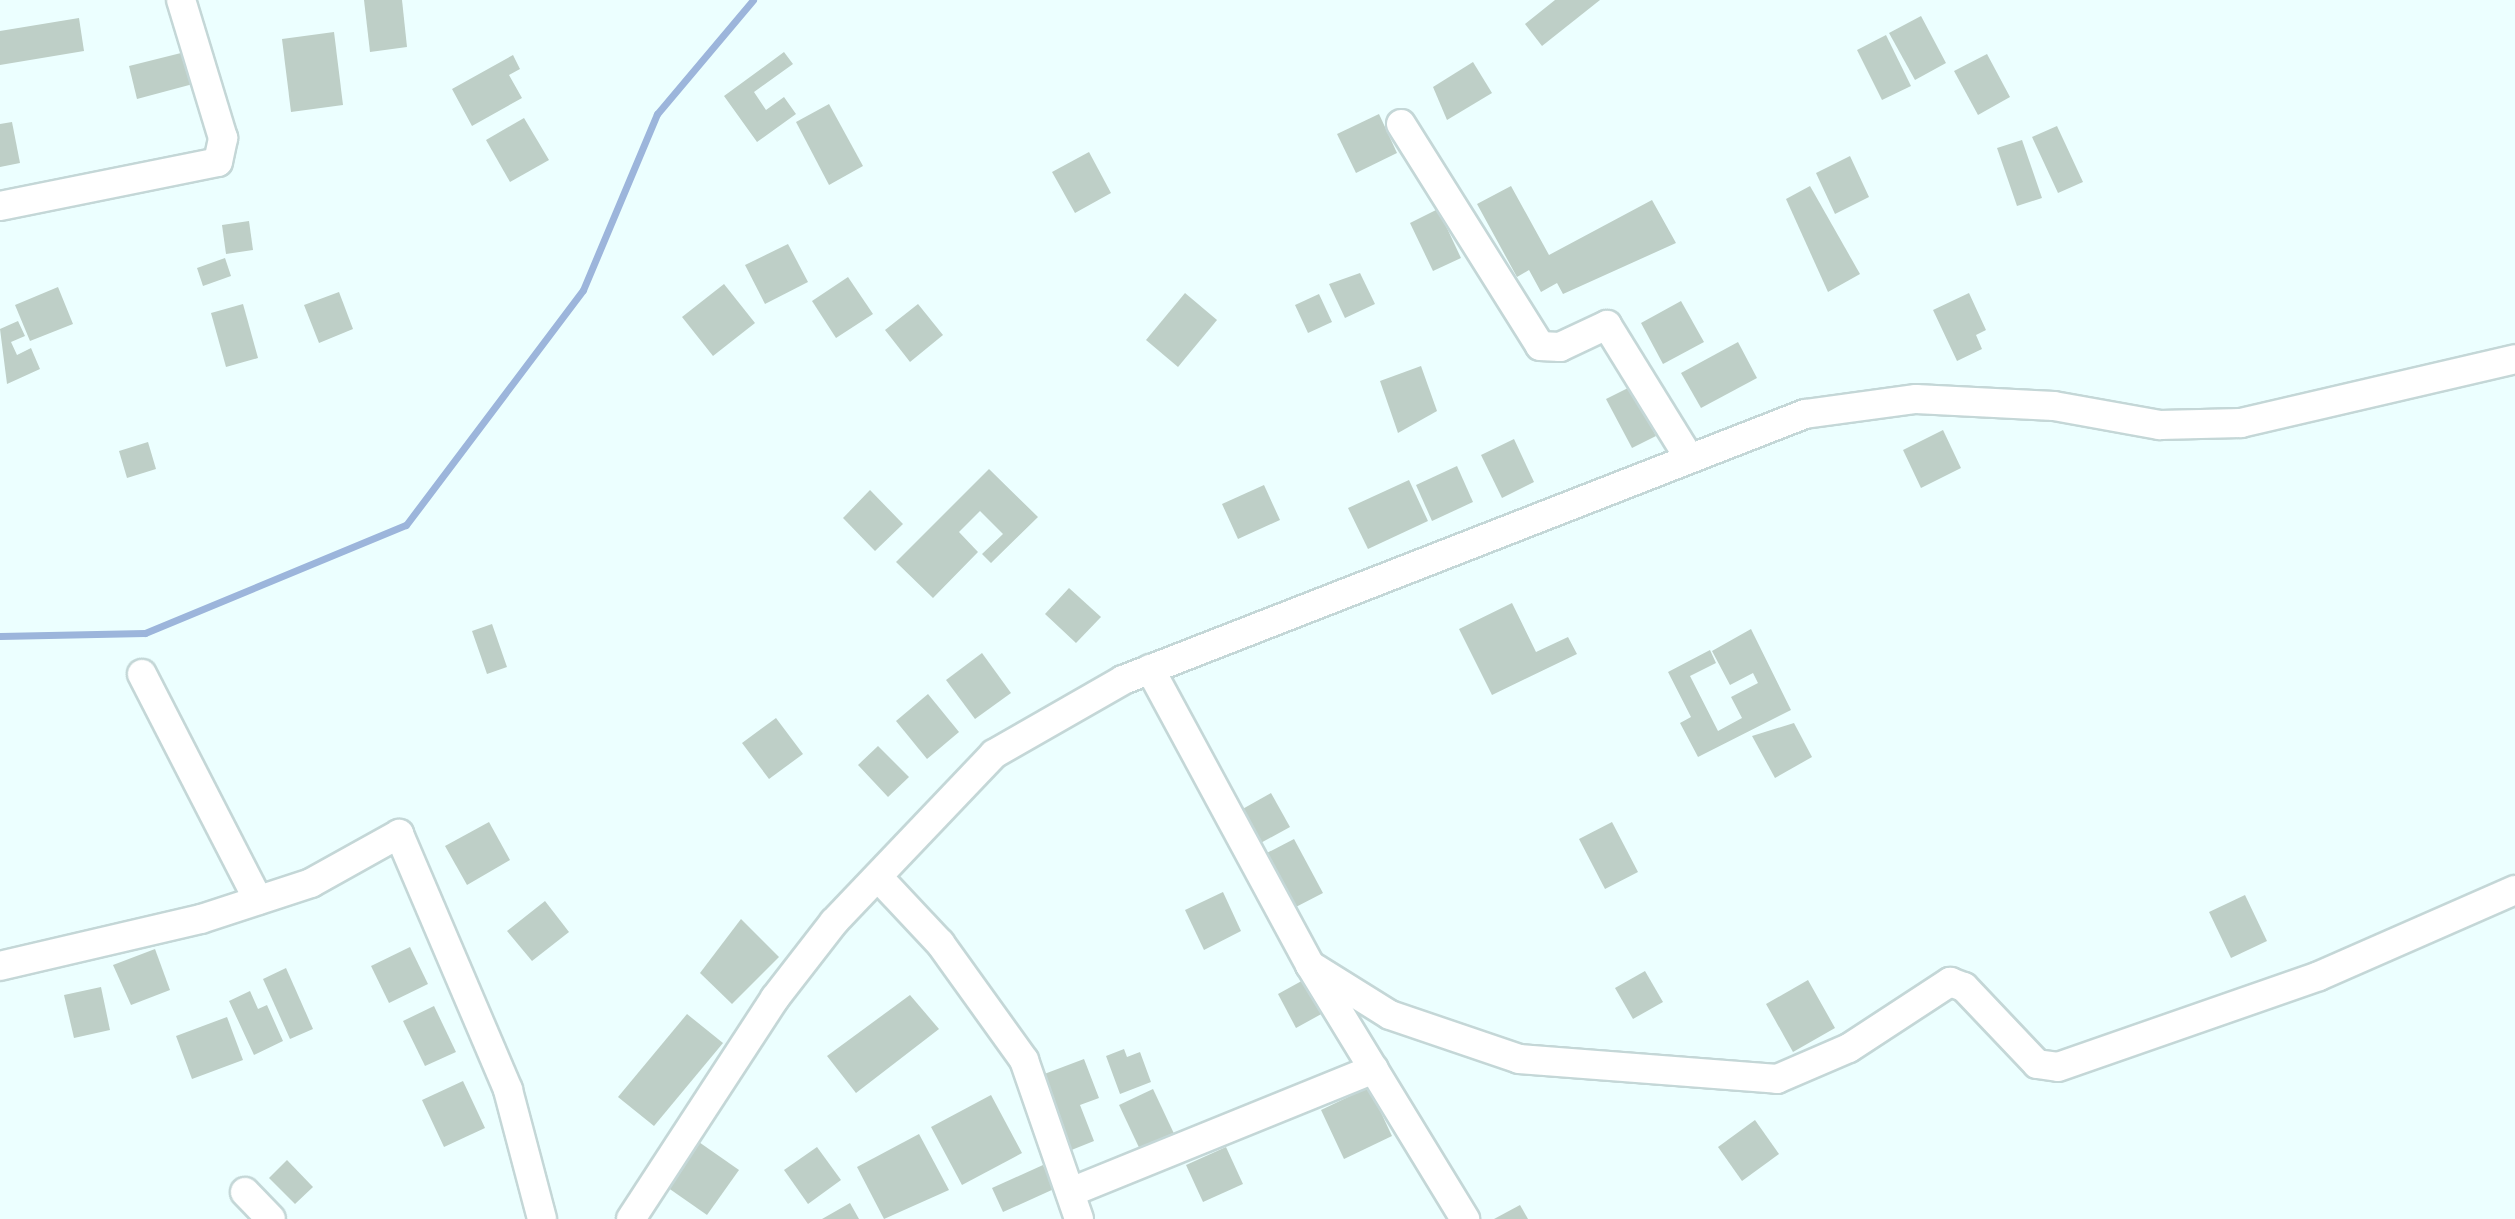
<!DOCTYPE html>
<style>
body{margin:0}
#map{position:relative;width:2515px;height:1219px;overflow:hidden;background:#ecffff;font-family:"Sofia Sans Condensed",sans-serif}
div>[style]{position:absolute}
.stream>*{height:7px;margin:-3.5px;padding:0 3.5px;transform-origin:3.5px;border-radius:3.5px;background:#9cb5db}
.building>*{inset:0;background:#becfc7}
.roads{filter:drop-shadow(2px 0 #c4d7d7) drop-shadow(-2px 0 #c4d7d7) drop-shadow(0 2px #c4d7d7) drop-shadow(0 -2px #c4d7d7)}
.minor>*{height:28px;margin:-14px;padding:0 14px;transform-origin:14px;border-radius:14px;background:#fff}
span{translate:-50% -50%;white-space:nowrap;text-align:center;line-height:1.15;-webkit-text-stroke:6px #fff;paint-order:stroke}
</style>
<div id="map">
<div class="stream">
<div style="left:0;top:636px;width:145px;rotate:-1.2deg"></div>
<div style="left:145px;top:633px;width:282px;rotate:-22.5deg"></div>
<div style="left:406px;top:525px;width:294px;rotate:-53deg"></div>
<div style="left:583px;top:290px;width:191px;rotate:-67.2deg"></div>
<div style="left:657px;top:114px;width:149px;rotate:-49.9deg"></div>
</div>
<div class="building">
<div style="clip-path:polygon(364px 0,402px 0,407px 47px,370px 52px)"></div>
<div style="clip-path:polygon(1555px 0,1600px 0,1542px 46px,1525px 24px)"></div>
<div style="clip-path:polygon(1921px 16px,1946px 63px,1915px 80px,1889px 33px)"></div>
<div style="clip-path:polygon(79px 18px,84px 51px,0 65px,0 31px)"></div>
<div style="clip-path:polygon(334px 32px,343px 105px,291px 112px,282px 39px)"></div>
<div style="clip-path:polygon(1886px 35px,1911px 86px,1882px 100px,1857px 50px)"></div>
<div style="clip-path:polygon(185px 52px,193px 84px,137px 99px,129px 66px)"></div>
<div style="clip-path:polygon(784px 52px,793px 64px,754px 92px,766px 110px,784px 97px,796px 114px,757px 142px,724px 96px)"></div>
<div style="clip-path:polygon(1987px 54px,2010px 97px,1978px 115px,1954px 71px)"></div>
<div style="clip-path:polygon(513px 55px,520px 69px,509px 75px,522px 98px,472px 126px,452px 89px)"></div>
<div style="clip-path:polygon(1473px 62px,1492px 93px,1447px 120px,1433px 87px)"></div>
<div style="clip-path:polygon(829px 104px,863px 166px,829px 185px,796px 122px)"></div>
<div style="clip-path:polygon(1379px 114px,1397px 153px,1356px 173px,1337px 134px)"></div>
<div style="clip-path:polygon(524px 118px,549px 160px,510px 182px,486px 140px)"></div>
<div style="clip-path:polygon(12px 122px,20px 163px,0 167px,0 124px)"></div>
<div style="clip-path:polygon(2057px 126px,2083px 182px,2058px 193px,2032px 137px)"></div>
<div style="clip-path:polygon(2022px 140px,2042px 198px,2017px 206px,1997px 148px)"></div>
<div style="clip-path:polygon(1089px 152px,1111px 193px,1075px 213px,1052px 172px)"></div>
<div style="clip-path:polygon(1850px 156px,1869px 197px,1835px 214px,1816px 173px)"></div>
<div style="clip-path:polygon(1511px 186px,1549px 255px,1652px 200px,1676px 243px,1563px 294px,1557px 283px,1541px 292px,1529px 270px,1517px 277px,1477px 204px)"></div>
<div style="clip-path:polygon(1810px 186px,1860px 274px,1828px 292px,1786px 199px)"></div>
<div style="clip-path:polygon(1438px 209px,1461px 258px,1433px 271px,1410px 223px)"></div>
<div style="clip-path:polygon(249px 221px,253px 250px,226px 254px,222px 225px)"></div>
<div style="clip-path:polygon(788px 244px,808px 282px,765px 304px,745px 265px)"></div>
<div style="clip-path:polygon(225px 258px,231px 276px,203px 286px,197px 268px)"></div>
<div style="clip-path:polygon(1360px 273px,1375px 304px,1345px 318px,1329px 284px)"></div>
<div style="clip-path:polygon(848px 277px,873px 314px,836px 338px,812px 301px)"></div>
<div style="clip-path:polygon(724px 284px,755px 323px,713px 356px,682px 317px)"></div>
<div style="clip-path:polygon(58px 287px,73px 324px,30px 341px,15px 305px)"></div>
<div style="clip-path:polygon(339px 292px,353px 329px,319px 343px,304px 305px)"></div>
<div style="clip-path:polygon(1185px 293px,1217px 320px,1178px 367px,1146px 340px)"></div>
<div style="clip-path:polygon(1969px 293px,1986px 330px,1976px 335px,1982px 349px,1957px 361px,1933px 310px)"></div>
<div style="clip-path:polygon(1319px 294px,1332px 322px,1308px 333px,1295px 305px)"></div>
<div style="clip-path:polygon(1681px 301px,1704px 342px,1663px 364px,1641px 323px)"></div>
<div style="clip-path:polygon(243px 304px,258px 358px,226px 367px,211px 313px)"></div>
<div style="clip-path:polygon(918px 304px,943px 335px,910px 362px,885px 330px)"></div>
<div style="clip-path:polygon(18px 321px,25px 336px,11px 342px,17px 355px,31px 348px,40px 369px,7px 384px,0 329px)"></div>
<div style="clip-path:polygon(1738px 342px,1757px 378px,1701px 408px,1681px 373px)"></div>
<div style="clip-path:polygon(1421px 366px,1437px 411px,1398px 433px,1380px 381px)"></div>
<div style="clip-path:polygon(1630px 387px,1656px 436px,1632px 448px,1606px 399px)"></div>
<div style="clip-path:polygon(1943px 430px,1961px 468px,1921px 488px,1903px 450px)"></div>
<div style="clip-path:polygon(1514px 439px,1534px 482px,1502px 498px,1481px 455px)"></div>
<div style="clip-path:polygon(148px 442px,156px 469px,127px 478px,119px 451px)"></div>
<div style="clip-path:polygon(1457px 466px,1473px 502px,1432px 521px,1416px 485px)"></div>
<div style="clip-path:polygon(989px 469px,1038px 517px,991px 563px,982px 554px,1003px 534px,980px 511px,959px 532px,978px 552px,933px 598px,896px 562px)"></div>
<div style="clip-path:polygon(1409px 480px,1428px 521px,1368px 549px,1348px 508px)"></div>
<div style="clip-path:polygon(1264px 485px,1280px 520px,1238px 539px,1222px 504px)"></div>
<div style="clip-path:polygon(870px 490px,903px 524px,875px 551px,843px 518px)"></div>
<div style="clip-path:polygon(1069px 588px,1101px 617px,1076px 643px,1045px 614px)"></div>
<div style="clip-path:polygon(1512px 603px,1536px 652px,1568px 637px,1577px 654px,1492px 695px,1459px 629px)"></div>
<div style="clip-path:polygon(492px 624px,507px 667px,487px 674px,472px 631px)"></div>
<div style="clip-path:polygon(1751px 629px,1791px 710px,1698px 757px,1680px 723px,1691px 717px,1668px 672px,1710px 650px,1716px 663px,1690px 676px,1718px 731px,1742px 718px,1731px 697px,1758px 683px,1753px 673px,1730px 685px,1712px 651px)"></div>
<div style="clip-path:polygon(982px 653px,1011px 693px,975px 719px,946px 680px)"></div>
<div style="clip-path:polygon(928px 694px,959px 732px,927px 759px,896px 721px)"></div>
<div style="clip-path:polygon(776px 718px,803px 754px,769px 779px,742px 743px)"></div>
<div style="clip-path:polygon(1794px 723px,1812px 757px,1775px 778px,1752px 736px)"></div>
<div style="clip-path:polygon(878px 746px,909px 777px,888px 797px,858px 765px)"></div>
<div style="clip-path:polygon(1271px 793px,1290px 827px,1257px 845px,1239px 811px)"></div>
<div style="clip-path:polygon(489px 822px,510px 860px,467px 885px,445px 846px)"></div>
<div style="clip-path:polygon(1612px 822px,1638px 872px,1605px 889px,1579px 839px)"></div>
<div style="clip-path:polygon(1294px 839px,1323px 893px,1292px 909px,1263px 855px)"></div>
<div style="clip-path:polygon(1223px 892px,1241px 931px,1204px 950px,1185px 910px)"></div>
<div style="clip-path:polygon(2245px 895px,2267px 941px,2231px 958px,2209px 912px)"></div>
<div style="clip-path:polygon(545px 901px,569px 932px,532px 961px,507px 931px)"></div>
<div style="clip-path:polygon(741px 919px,779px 957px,732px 1004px,700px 973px)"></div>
<div style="clip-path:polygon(410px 947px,428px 984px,389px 1003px,371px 966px)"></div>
<div style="clip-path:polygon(155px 949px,170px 990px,131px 1005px,113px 965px)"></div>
<div style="clip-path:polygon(286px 968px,313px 1029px,290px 1039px,263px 979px)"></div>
<div style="clip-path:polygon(1645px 971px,1663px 1002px,1633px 1019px,1615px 988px)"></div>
<div style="clip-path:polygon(1307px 978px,1325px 1012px,1296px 1028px,1278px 994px)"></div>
<div style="clip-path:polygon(1808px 980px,1835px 1028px,1793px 1052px,1766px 1004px)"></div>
<div style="clip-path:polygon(101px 987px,110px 1030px,74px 1038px,64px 995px)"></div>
<div style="clip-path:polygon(250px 991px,258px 1009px,267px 1005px,283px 1041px,254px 1055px,229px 1001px)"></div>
<div style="clip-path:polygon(910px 995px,939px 1029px,856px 1093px,827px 1056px)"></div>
<div style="clip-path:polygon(434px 1006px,456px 1052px,425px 1066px,403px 1021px)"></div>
<div style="clip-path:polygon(687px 1014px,723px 1043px,654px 1126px,618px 1097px)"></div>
<div style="clip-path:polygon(227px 1017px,243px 1060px,192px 1079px,176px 1036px)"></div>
<div style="clip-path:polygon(1124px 1049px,1127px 1057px,1140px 1052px,1151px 1082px,1120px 1094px,1106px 1056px)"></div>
<div style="clip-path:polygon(1084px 1059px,1099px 1098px,1080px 1105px,1094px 1141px,1069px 1151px,1039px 1076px)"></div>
<div style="clip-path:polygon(463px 1081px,485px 1128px,444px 1147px,422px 1100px)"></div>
<div style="clip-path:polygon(1369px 1087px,1392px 1136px,1344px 1159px,1321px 1110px)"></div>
<div style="clip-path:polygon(1153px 1089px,1177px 1140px,1143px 1156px,1119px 1105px)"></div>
<div style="clip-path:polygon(991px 1095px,1022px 1153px,962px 1185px,931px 1127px)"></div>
<div style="clip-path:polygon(1755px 1120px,1779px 1154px,1742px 1181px,1718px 1147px)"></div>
<div style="clip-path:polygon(919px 1134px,949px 1190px,884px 1219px,857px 1167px)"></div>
<div style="clip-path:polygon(696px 1140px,739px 1170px,707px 1215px,664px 1185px)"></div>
<div style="clip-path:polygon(817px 1147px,841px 1180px,808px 1204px,784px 1170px)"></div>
<div style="clip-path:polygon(1226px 1147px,1243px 1184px,1203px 1202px,1186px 1165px)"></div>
<div style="clip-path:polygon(287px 1160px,313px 1187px,295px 1204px,269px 1178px)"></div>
<div style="clip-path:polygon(1043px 1165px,1054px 1189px,1003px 1212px,992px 1188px)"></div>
<div style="clip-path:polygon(850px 1203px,859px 1219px,822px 1219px)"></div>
<div style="clip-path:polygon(1520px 1205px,1528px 1219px,1494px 1219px)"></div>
</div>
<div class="roads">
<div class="minor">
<div style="left:1401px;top:124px;width:262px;rotate:57.9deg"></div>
<div style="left:1540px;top:346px;width:20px;rotate:3deg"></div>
<div style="left:1560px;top:347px;width:52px;rotate:-25.1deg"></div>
<div style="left:1607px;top:325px;width:156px;rotate:58.3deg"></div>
<div style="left:0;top:206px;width:222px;rotate:-11.4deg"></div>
<div style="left:218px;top:162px;width:25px;rotate:-78deg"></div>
<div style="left:223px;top:138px;width:144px;rotate:-106.9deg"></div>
<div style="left:1150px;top:669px;width:336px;rotate:61.6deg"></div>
<div style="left:1310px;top:965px;width:298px;rotate:58.6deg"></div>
<div style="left:142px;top:674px;width:254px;rotate:62.8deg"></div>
<div style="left:878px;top:877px;width:91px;rotate:46.8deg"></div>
<div style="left:940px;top:943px;width:144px;rotate:54.3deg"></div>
<div style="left:1024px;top:1060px;width:168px;rotate:70.9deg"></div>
<div style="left:1310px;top:965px;width:94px;rotate:32deg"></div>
<div style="left:1390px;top:1015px;width:136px;rotate:18.8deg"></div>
<div style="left:1519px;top:1059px;width:259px;rotate:4.4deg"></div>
<div style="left:1777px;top:1079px;width:78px;rotate:-23.3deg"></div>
<div style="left:1849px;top:1048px;width:121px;rotate:-33.2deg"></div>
<div style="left:1950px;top:982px;width:15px;rotate:20deg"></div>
<div style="left:1964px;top:987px;width:106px;rotate:46.5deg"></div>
<div style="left:2037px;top:1064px;width:21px;rotate:8deg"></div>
<div style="left:2058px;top:1067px;width:276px;rotate:-19.2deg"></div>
<div style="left:2319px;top:976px;width:214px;rotate:-23.7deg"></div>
<div style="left:0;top:966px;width:206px;rotate:-13.2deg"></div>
<div style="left:201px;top:919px;width:116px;rotate:-18.1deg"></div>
<div style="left:311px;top:883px;width:101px;rotate:-29.1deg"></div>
<div style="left:399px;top:834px;width:278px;rotate:66.9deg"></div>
<div style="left:508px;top:1090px;width:133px;rotate:75.2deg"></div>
<div style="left:245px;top:1192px;width:37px;rotate:46deg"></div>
<div style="left:1071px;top:1192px;width:327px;rotate:-22.1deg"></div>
<div style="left:631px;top:1219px;width:264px;rotate:-56.9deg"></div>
<div style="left:775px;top:998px;width:96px;rotate:-52.2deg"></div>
<div style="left:834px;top:922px;width:232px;rotate:-46.4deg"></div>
<div style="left:994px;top:754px;width:149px;rotate:-29.8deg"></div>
<div style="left:1123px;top:680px;width:732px;rotate:-21.31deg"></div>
<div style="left:1805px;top:414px;width:112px;rotate:-7.7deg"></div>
<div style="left:1916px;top:399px;width:138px;rotate:2.9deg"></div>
<div style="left:2054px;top:406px;width:108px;rotate:10.2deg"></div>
<div style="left:2160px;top:425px;width:81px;rotate:-1.4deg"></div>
<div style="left:2241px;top:423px;width:281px;rotate:-13.1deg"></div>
</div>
</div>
</div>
